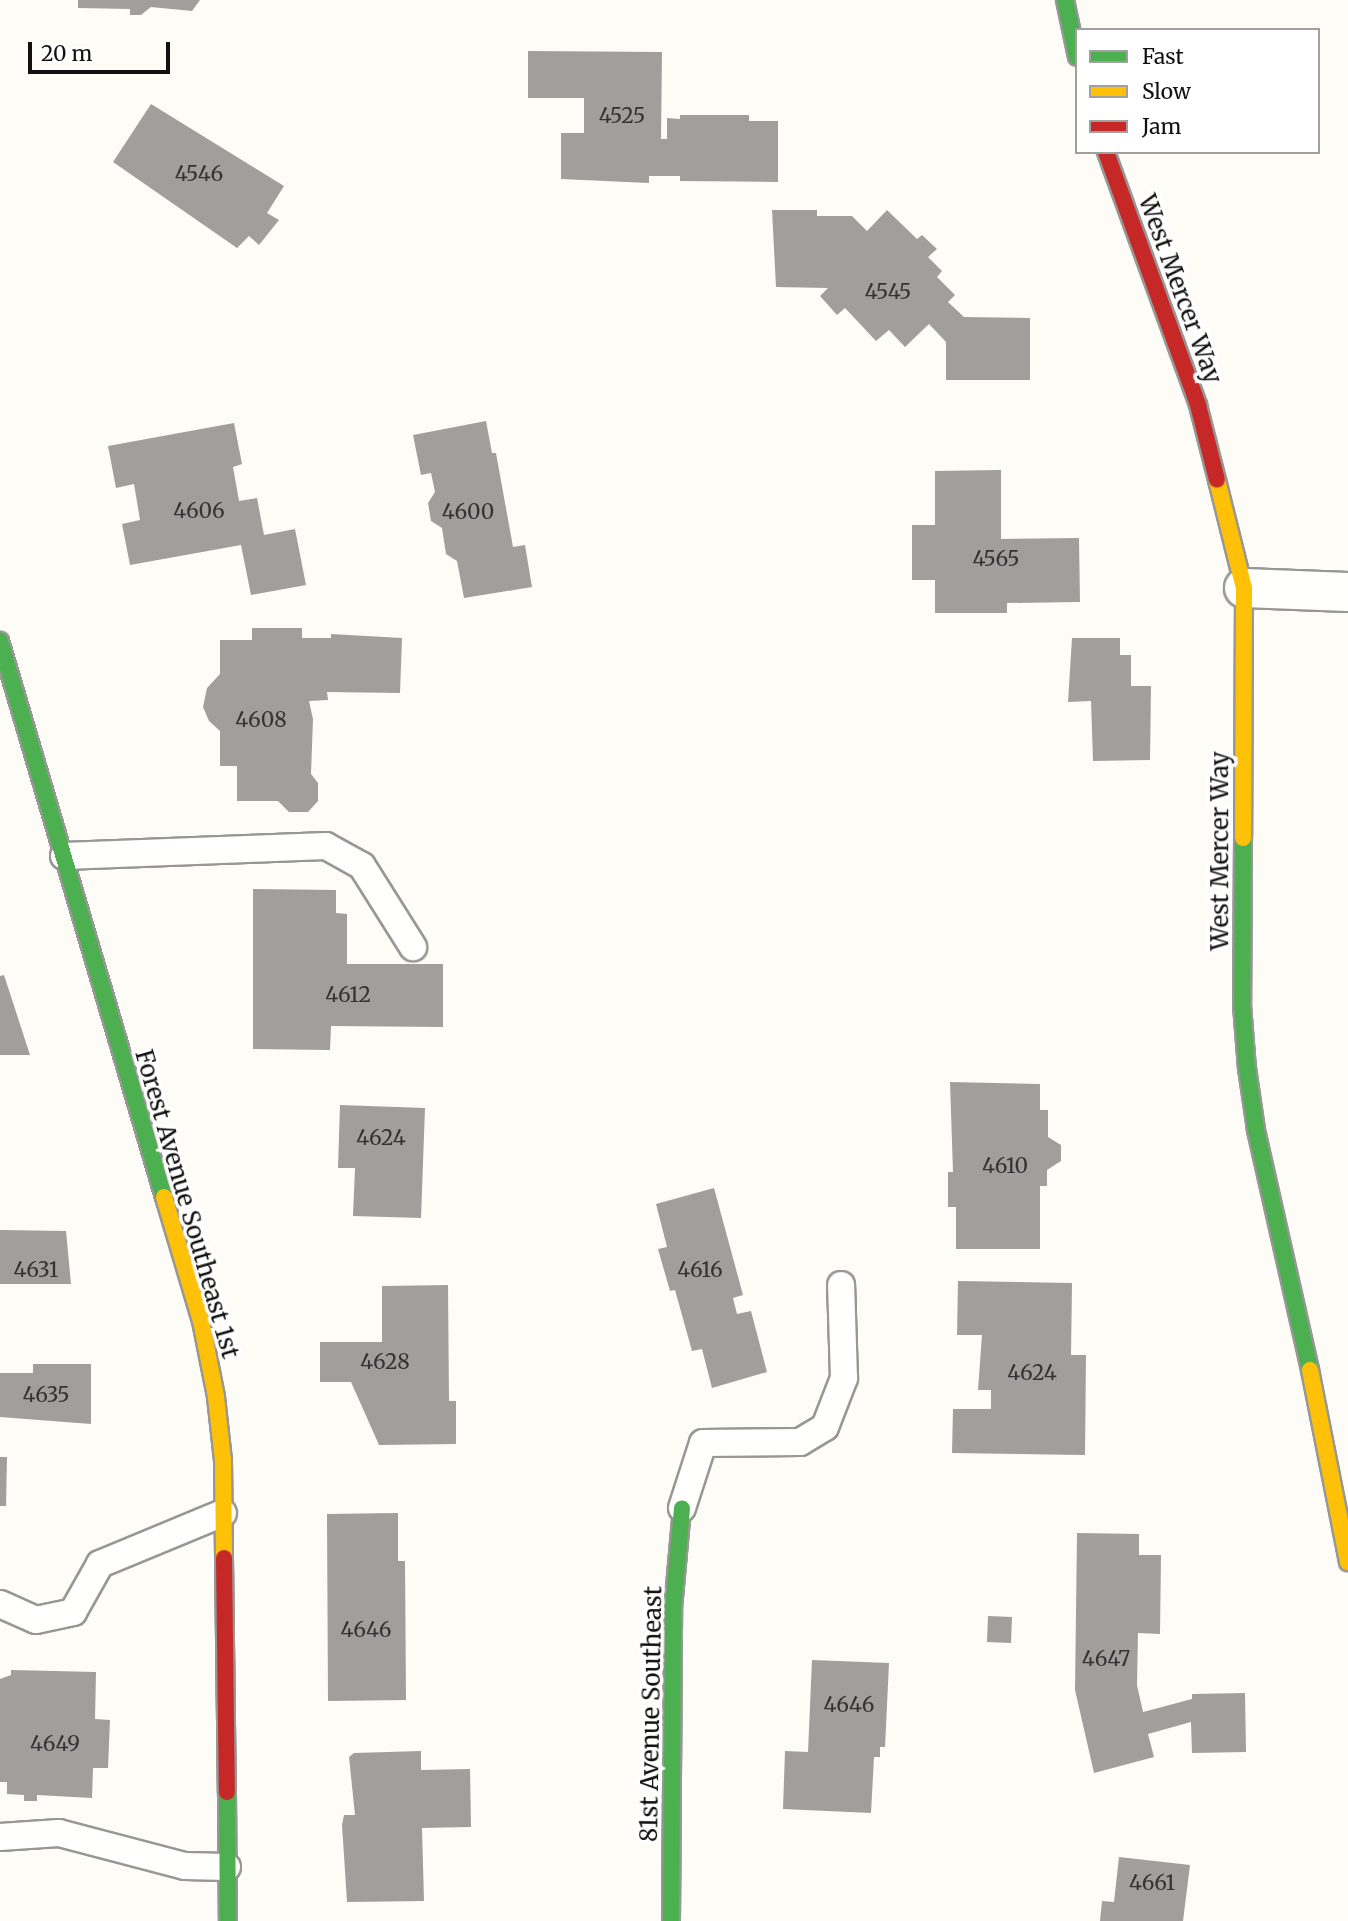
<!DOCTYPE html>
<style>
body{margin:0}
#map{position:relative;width:1348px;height:1921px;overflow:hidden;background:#fdfcf7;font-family:Merriweather,serif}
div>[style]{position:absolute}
.building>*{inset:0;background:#a19f9c}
.roads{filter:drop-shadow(2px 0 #979795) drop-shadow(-2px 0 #979795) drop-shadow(0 2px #979795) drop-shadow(0 -2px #979795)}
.lane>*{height:26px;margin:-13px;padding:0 13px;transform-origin:13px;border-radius:13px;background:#fffffe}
.street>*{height:38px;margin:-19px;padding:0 19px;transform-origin:19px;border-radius:19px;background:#fffffe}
.fast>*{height:16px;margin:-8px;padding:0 8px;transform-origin:8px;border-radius:8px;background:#4caf50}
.slow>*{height:16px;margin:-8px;padding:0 8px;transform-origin:8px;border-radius:8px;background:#ffc107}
.jam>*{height:16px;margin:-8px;padding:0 8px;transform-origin:8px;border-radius:8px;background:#c62828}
span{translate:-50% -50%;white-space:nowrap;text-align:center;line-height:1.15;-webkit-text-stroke:7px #fff;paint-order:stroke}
.number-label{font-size:21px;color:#353434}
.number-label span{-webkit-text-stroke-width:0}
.street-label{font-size:24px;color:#111}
.legend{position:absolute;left:1075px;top:28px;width:245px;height:126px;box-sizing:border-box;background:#fff;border:2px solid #a0a0a0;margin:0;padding:9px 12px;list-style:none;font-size:21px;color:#111}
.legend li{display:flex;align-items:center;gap:14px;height:35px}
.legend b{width:35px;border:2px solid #a0a0a0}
.scale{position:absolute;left:28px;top:42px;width:142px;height:32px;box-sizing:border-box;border:4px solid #111;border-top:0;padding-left:9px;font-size:21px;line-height:24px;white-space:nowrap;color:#111;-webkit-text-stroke:5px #fff;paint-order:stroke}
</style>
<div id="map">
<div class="building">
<div style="clip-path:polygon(78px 0,200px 0,192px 11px,151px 7px,141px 15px,130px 15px,130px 9px,78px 8px)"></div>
<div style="clip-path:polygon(528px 51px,662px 52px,661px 139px,667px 139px,667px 118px,680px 119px,680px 115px,749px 115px,749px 121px,778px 121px,778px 182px,680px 181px,680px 176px,649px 176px,649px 183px,561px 179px,561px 133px,584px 133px,584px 98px,528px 98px)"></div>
<div style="clip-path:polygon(151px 104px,284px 186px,267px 213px,279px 220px,259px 245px,249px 236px,237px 248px,113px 162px)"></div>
<div style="clip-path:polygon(772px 210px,817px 210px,817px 216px,852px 216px,867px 231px,887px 210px,917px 239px,922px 235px,937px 249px,928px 257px,942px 271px,937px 277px,955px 295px,948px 302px,964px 317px,1030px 318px,1030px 380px,946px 380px,946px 342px,929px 324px,905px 347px,889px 330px,876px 341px,845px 308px,837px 315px,820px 296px,828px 288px,776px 287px)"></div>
<div style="clip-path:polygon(486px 421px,492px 453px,496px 453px,513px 547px,525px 545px,532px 587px,464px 598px,457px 561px,446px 554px,442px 528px,431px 521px,428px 503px,435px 492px,431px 473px,421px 475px,413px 435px)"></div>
<div style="clip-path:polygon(234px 423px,242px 464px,233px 467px,239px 501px,257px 498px,264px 535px,295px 529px,306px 585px,251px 595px,241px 545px,130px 565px,122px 524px,140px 520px,134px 484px,116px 488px,108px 446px)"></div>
<div style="clip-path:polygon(1001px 470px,1001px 539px,1079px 538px,1080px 602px,1007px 603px,1007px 613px,935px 613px,935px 580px,912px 580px,912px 525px,935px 525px,935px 471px)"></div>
<div style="clip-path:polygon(252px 628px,302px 628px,302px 638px,331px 638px,331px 634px,402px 638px,400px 693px,327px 692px,328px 700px,309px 701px,313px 719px,311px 774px,318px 783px,318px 801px,308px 812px,289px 812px,278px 801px,237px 801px,237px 766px,220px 766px,220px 731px,209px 721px,203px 707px,207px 688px,220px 674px,220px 640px,252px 640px)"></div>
<div style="clip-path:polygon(1072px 638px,1120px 638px,1120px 655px,1131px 655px,1131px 686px,1151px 686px,1150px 760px,1093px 761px,1091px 701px,1068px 702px)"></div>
<div style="clip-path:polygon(253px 889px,336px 890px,336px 913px,347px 914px,347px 964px,443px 964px,443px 1027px,331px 1026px,330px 1050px,253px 1049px)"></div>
<div style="clip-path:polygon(4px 975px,30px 1055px,0 1055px,0 976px)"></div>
<div style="clip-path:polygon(950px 1082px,1040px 1084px,1040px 1110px,1048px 1110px,1048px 1137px,1061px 1145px,1061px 1161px,1047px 1170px,1047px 1186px,1040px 1186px,1040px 1249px,956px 1249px,956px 1207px,948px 1207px,948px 1172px,953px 1172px)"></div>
<div style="clip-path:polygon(340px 1105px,425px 1108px,421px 1218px,353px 1216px,355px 1168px,338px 1168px)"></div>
<div style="clip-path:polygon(714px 1188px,743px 1295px,733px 1298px,737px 1314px,751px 1311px,767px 1372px,712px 1388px,702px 1349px,692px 1351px,675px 1290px,670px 1291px,658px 1249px,667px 1247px,656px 1204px)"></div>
<div style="clip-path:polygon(0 1230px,66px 1231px,71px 1284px,0 1284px)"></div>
<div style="clip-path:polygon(958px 1281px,1072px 1283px,1071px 1355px,1086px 1355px,1085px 1455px,952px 1453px,953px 1409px,991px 1409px,991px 1390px,978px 1390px,982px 1335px,957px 1335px)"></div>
<div style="clip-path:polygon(448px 1285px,449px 1401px,456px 1401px,456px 1444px,379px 1445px,351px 1382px,320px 1382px,320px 1342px,382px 1342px,382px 1286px)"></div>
<div style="clip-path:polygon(33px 1364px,91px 1364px,91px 1424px,0 1417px,0 1373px,33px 1373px)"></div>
<div style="clip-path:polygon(0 1457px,7px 1457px,6px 1506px,0 1506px)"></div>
<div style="clip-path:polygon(398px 1513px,398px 1561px,405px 1561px,406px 1700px,328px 1701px,327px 1514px)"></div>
<div style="clip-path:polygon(1077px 1533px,1139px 1534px,1139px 1555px,1161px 1555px,1160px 1634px,1138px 1633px,1137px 1685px,1143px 1712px,1192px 1699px,1192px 1694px,1245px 1693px,1246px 1752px,1192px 1753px,1191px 1722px,1148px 1734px,1154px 1757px,1094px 1773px,1075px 1690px)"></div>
<div style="clip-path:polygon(988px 1616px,1012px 1617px,1011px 1643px,987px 1642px)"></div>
<div style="clip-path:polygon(812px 1660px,889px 1663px,885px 1747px,880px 1747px,880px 1757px,874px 1757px,871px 1813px,783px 1809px,785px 1751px,808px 1752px)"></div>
<div style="clip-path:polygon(11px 1670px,96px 1672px,95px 1719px,110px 1720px,108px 1768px,93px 1768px,92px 1798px,37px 1795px,37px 1801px,24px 1801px,24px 1795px,7px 1794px,7px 1782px,0 1782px,0 1679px,11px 1675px)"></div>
<div style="clip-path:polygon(421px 1751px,421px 1770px,470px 1769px,471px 1827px,422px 1828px,424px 1901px,347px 1902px,342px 1825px,344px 1815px,355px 1815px,349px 1757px,354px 1753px)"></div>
<div style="clip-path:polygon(1119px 1857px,1190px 1865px,1183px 1921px,1100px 1921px,1102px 1901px,1114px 1902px)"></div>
</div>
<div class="roads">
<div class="lane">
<div style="left:64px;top:856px;width:262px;rotate:-2.2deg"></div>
<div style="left:326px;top:846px;width:41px;rotate:29.1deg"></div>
<div style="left:362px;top:866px;width:96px;rotate:57.8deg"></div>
<div style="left:682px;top:1508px;width:68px;rotate:-72.1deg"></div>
<div style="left:703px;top:1443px;width:97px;rotate:-0.6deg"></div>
<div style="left:800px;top:1442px;width:29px;rotate:-31deg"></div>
<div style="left:825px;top:1427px;width:53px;rotate:-68.8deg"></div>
<div style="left:844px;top:1378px;width:93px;rotate:-91.8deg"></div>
<div style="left:0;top:1604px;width:39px;rotate:24deg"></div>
<div style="left:36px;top:1620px;width:38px;rotate:-12deg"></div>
<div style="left:73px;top:1612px;width:55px;rotate:-60.6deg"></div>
<div style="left:100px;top:1564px;width:133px;rotate:-22.5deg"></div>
<div style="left:0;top:1837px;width:59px;rotate:-3.9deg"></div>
<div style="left:59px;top:1833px;width:130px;rotate:14.7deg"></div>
<div style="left:185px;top:1866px;width:42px;rotate:1.4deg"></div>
</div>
<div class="street">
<div style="left:1244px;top:588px;width:104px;rotate:2.2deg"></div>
</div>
<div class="fast">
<div style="left:1065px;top:0;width:58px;rotate:78.1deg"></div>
<div style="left:0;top:641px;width:580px;rotate:73.57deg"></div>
<div style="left:1243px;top:838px;width:167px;rotate:90.3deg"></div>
<div style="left:1242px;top:1005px;width:63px;rotate:85.5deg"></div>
<div style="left:1247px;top:1068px;width:63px;rotate:81.7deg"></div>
<div style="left:1256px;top:1130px;width:246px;rotate:77.3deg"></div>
<div style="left:227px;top:1792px;width:129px;rotate:89.6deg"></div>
<div style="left:671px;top:1921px;width:312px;rotate:-89.6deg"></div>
<div style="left:673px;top:1609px;width:101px;rotate:-84.9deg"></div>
</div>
<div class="slow">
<div style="left:1217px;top:480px;width:111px;rotate:76deg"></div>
<div style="left:1244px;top:588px;width:250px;rotate:90.2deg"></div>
<div style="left:164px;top:1197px;width:129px;rotate:73.4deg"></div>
<div style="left:201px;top:1321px;width:77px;rotate:78.8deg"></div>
<div style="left:216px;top:1397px;width:63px;rotate:83.7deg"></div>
<div style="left:223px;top:1460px;width:98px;rotate:89.4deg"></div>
<div style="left:1310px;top:1370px;width:196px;rotate:78.8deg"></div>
</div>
<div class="jam">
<div style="left:1106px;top:152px;width:269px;rotate:70deg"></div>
<div style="left:1198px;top:405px;width:77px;rotate:75.8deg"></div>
<div style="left:224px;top:1558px;width:234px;rotate:89.3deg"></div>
</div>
</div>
<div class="number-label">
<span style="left:622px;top:116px">4525</span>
<span style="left:199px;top:174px">4546</span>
<span style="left:888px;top:292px">4545</span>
<span style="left:199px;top:511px">4606</span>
<span style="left:468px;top:512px">4600</span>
<span style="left:996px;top:559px">4565</span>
<span style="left:261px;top:720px">4608</span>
<span style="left:348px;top:995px">4612</span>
<span style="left:381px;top:1138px">4624</span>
<span style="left:1005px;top:1166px">4610</span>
<span style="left:36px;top:1270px">4631</span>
<span style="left:700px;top:1270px">4616</span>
<span style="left:385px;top:1362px">4628</span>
<span style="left:1032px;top:1373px">4624</span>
<span style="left:46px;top:1395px">4635</span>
<span style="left:366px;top:1630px">4646</span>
<span style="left:1106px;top:1659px">4647</span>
<span style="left:849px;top:1705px">4646</span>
<span style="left:55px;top:1744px">4649</span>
<span style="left:1152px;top:1883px">4661</span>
</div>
<div class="street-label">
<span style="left:1180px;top:289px;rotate:70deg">West Mercer Way</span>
<span style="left:1220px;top:851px;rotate:-90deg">West Mercer Way</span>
<span style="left:187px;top:1204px;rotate:74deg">Forest Avenue Southeast 1st</span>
<span style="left:651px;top:1714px;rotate:-89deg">81st Avenue Southeast</span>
</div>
<ul class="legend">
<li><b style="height:9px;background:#4caf50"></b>Fast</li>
<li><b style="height:9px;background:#ffc107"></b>Slow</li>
<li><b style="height:9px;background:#c62828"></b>Jam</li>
</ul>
<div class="scale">20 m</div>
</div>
